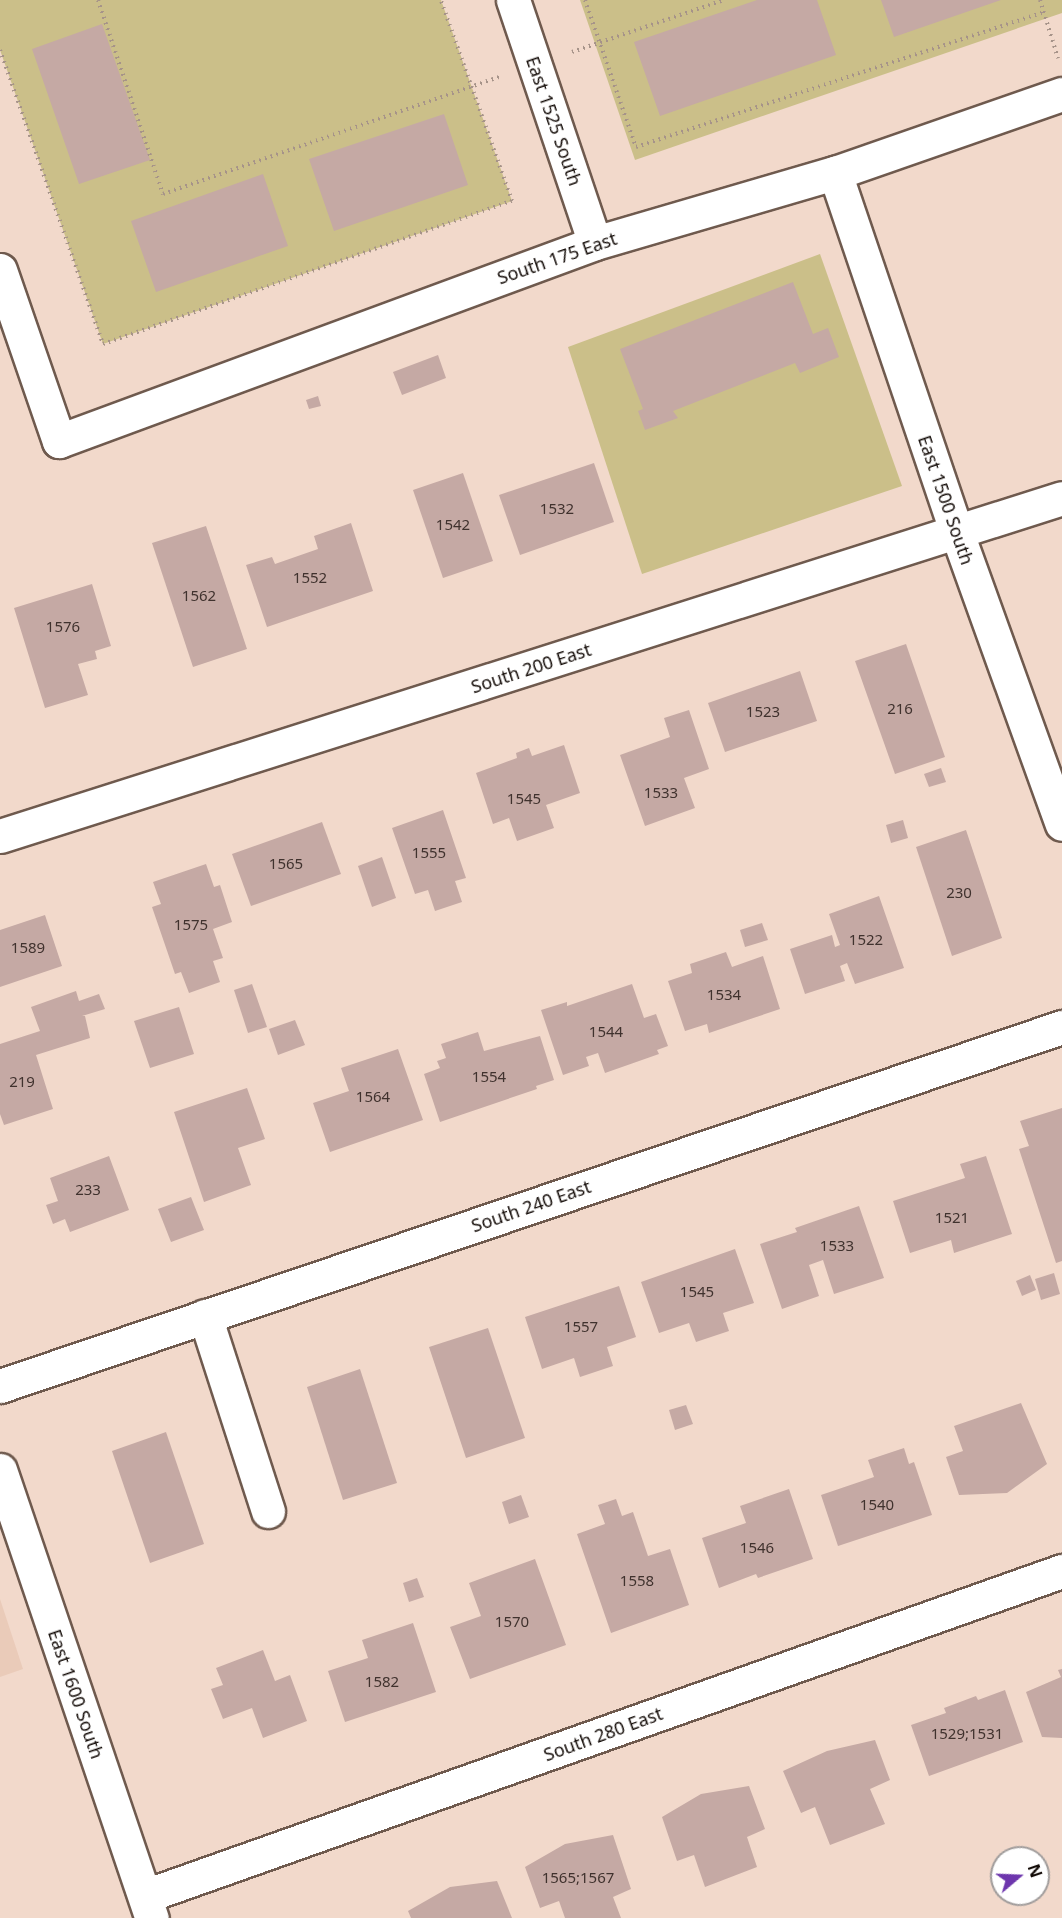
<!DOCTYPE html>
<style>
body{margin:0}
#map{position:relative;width:1062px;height:1918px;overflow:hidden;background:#f2d9cb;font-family:"Noto Sans",sans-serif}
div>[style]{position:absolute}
.built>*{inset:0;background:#eacbb9}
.green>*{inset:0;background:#cbbf89}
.building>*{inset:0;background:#c5a9a4}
.path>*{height:4px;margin-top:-2px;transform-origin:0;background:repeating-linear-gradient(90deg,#a69389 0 1.5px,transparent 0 6px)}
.roads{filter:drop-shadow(2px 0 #6f5a4e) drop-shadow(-2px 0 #6f5a4e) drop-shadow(0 2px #6f5a4e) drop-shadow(0 -2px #6f5a4e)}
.minor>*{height:33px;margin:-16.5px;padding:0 16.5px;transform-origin:16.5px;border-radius:16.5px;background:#fff}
span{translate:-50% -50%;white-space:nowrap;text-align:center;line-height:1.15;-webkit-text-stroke:4.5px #fff;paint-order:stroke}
.number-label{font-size:15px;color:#40322e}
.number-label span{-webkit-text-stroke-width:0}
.street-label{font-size:18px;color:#130b07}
.north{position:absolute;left:990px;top:1846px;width:60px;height:60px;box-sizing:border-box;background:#fff;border:2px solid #a19d9c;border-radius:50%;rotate:71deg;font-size:16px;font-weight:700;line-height:24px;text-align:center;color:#130b07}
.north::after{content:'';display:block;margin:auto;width:21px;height:27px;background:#6d36ad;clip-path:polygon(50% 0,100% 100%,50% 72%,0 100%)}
</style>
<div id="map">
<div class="built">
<div style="clip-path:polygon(0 1599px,23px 1669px,0 1677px)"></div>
</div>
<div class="green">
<div style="clip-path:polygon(0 0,441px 0,512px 201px,103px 344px,0 50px)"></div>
<div style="clip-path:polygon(580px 0,1062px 0,1062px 13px,635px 160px)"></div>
<div style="clip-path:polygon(820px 254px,902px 486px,642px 574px,568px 347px)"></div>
</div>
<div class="building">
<div style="clip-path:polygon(757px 0,817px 0,836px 55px,660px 116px,634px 42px)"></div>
<div style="clip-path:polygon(881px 0,1001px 0,894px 37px)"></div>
<div style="clip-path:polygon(102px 24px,150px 160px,79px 184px,32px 49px)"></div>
<div style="clip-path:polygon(444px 114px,468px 185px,334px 231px,309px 159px)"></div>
<div style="clip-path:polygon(263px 174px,288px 246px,156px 292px,131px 221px)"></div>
<div style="clip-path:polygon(793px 282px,813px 334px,828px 328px,839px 357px,800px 373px,795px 363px,673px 411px,678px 418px,645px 430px,638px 411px,643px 409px,620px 349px)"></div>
<div style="clip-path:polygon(438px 355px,446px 378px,402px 395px,393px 372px)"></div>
<div style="clip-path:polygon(318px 396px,321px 406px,309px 409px,306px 400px)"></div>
<div style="clip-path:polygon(594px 463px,614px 522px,520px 555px,499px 495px)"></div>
<div style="clip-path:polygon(463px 473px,493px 561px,443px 578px,413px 490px)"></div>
<div style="clip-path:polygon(351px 523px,373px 591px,267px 627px,246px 565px,272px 557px,275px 564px,318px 549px,314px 536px)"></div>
<div style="clip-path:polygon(206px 526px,247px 649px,193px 667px,152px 543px)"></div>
<div style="clip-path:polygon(92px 584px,111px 646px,95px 651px,97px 659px,78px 664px,88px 695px,45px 708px,14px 608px)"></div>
<div style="clip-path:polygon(906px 644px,945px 757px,895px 774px,855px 661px)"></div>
<div style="clip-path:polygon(800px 671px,817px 721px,725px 752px,708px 703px)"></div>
<div style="clip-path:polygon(689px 710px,709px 769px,684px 778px,695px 808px,645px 826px,620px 755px,670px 737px,664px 718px)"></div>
<div style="clip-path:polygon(564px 745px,580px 793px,546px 805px,554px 828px,517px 841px,509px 818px,493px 824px,476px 773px,517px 758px,516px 753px,529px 748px,532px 756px)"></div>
<div style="clip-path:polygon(941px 768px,946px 782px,929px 787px,924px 774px)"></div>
<div style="clip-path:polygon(443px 810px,466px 878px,455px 881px,462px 902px,435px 911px,428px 890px,415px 894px,392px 828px)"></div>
<div style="clip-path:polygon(903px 820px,908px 838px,891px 843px,886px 825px)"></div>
<div style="clip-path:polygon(322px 822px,341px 874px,251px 906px,232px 854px)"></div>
<div style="clip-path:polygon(966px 830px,1002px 938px,952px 956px,916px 847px)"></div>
<div style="clip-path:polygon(382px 857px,396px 898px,372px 907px,358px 866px)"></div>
<div style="clip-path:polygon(206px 864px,214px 887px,220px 885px,232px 922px,213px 929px,223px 958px,213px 961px,220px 982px,189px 993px,181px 972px,175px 974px,152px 907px,161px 904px,153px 882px)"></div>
<div style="clip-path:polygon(879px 896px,904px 968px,855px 984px,847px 963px,840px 966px,845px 981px,805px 994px,790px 949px,832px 935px,835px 947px,840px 945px,829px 914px)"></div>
<div style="clip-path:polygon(45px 915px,62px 966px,0 987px,0 930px)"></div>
<div style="clip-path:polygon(762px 923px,768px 940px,745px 947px,740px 930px)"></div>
<div style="clip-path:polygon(726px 952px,732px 967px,763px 956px,780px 1009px,709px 1033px,707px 1024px,685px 1031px,668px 981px,692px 973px,690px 964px)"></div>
<div style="clip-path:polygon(252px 984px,267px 1027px,248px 1033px,234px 990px)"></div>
<div style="clip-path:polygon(632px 984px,644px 1018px,656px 1014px,668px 1046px,657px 1050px,659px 1054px,605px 1073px,598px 1053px,586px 1057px,589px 1066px,563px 1075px,541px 1010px,567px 1002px,567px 1006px)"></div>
<div style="clip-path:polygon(76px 991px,79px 1001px,99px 994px,105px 1009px,82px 1016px,85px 1016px,90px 1038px,36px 1055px,53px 1109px,4px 1125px,0 1114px,0 1044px,40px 1031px,31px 1007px)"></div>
<div style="clip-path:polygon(179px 1007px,194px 1054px,150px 1068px,134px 1021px)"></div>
<div style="clip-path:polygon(295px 1020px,305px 1045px,278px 1055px,269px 1029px)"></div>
<div style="clip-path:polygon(478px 1032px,484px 1051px,540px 1036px,554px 1080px,536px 1086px,537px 1089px,440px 1122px,424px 1074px,440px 1068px,437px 1061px,446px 1058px,441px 1044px)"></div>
<div style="clip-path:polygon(398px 1049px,423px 1120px,330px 1152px,313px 1103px,349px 1091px,341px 1068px)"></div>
<div style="clip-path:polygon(247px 1088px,265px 1139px,238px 1148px,251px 1185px,204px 1202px,174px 1112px)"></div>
<div style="clip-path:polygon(1062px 1108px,1062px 1261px,1056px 1263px,1019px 1149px,1029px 1146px,1020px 1121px)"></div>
<div style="clip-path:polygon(109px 1156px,129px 1210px,70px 1232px,65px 1219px,53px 1224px,46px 1205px,58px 1201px,50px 1178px)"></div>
<div style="clip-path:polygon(986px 1156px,1012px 1234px,954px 1253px,951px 1240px,910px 1253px,893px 1201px,965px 1178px,960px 1164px)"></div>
<div style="clip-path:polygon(191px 1197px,204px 1230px,171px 1242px,158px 1209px)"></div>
<div style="clip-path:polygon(859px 1206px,884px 1278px,834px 1294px,823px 1260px,809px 1265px,819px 1296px,782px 1309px,760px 1244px,797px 1232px,795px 1228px)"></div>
<div style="clip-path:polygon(735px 1249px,754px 1303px,723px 1313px,729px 1331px,696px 1342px,689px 1323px,659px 1333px,641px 1282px)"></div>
<div style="clip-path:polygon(1054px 1273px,1060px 1294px,1041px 1300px,1035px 1279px)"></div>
<div style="clip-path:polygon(1030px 1275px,1036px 1290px,1022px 1296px,1016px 1281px)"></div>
<div style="clip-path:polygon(619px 1286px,636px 1337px,607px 1347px,613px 1366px,580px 1377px,574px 1358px,542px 1369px,525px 1317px)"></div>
<div style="clip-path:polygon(488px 1328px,525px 1438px,466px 1458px,429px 1347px)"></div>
<div style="clip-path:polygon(360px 1369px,397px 1483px,343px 1500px,307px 1387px)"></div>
<div style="clip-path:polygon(1021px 1403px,1047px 1464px,1007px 1493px,959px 1495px,946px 1457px,963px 1451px,954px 1426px)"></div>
<div style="clip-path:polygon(686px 1405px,693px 1424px,675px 1430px,669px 1410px)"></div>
<div style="clip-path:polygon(166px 1432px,204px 1544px,150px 1563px,112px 1451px)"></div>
<div style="clip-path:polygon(904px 1448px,909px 1464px,914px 1462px,932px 1515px,838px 1546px,821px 1495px,874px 1477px,868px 1460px)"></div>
<div style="clip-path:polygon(789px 1489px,813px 1559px,758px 1578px,756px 1574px,719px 1588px,702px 1538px,746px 1523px,740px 1506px)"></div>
<div style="clip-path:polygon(521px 1495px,529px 1517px,509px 1524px,502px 1502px)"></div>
<div style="clip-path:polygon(616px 1499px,622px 1516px,633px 1512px,648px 1556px,670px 1549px,689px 1605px,611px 1633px,577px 1534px,605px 1524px,598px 1505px)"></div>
<div style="clip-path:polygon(535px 1559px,566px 1645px,470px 1679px,450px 1627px,481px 1616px,469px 1583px)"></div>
<div style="clip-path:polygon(417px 1578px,424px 1597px,409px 1602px,403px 1583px)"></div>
<div style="clip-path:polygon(413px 1623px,436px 1692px,345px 1722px,328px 1671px,368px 1658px,362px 1640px)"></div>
<div style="clip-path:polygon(263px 1650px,275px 1681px,290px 1675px,307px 1721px,263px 1738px,252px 1708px,223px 1719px,211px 1689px,223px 1685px,216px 1668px)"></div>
<div style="clip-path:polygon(1062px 1669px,1062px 1738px,1042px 1737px,1026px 1692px,1061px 1677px,1058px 1670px)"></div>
<div style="clip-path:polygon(1005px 1690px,1023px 1742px,929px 1776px,911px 1725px,946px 1713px,944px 1708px,976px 1696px,978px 1700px)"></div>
<div style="clip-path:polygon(875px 1740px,890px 1780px,870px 1789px,885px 1824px,830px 1845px,815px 1807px,801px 1813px,783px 1771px,827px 1751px)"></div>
<div style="clip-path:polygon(749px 1786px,765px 1829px,747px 1837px,757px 1867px,705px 1887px,694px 1855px,677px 1861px,662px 1817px,701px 1794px)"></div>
<div style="clip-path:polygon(613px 1835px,631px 1889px,613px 1897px,621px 1918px,565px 1918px,559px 1901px,540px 1908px,525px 1867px,565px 1844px)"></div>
<div style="clip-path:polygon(497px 1881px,512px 1918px,411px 1918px,408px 1911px,450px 1887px)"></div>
</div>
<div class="path">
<div style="left:98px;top:0;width:205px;rotate:71.5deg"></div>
<div style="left:163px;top:194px;width:356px;rotate:-19.2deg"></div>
<div style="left:585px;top:0;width:156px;rotate:70.9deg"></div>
<div style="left:636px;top:147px;width:430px;rotate:-18.3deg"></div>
<div style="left:1040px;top:0;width:61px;rotate:72.8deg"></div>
<div style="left:0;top:50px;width:312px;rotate:70.7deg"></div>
<div style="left:103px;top:344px;width:433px;rotate:-19.3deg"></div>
<div style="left:512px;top:201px;width:213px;rotate:-109.5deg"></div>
<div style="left:572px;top:52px;width:161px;rotate:-18.9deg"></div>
</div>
<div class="roads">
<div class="minor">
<div style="left:513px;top:0;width:256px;rotate:71.4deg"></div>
<div style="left:835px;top:173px;width:380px;rotate:71.3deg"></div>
<div style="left:957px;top:533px;width:309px;rotate:70.2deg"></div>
<div style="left:0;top:270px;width:181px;rotate:71deg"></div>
<div style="left:59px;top:441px;width:571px;rotate:-20.27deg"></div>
<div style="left:595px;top:243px;width:250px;rotate:-16.3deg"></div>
<div style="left:835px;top:173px;width:240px;rotate:-19.2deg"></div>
<div style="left:0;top:836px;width:1114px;rotate:-17.65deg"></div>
<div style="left:205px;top:1316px;width:205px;rotate:72.1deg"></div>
<div style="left:0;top:1386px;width:1121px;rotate:-18.68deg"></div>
<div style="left:0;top:1470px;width:473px;rotate:71.3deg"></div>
<div style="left:145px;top:1896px;width:973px;rotate:-19.52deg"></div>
</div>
</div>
<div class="number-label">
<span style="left:557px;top:509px">1532</span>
<span style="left:453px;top:525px">1542</span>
<span style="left:310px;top:578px">1552</span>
<span style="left:199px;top:596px">1562</span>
<span style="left:63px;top:627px">1576</span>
<span style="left:900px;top:709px">216</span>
<span style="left:763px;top:712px">1523</span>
<span style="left:661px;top:793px">1533</span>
<span style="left:524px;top:799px">1545</span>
<span style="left:429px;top:853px">1555</span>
<span style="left:286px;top:864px">1565</span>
<span style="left:959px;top:893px">230</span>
<span style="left:191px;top:925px">1575</span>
<span style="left:866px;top:940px">1522</span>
<span style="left:28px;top:948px">1589</span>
<span style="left:724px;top:995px">1534</span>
<span style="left:606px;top:1032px">1544</span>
<span style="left:489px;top:1077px">1554</span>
<span style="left:22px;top:1082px">219</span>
<span style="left:373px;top:1097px">1564</span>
<span style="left:88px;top:1190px">233</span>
<span style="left:952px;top:1218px">1521</span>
<span style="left:837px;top:1246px">1533</span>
<span style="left:697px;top:1292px">1545</span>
<span style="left:581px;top:1327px">1557</span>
<span style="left:877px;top:1505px">1540</span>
<span style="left:757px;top:1548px">1546</span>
<span style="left:637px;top:1581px">1558</span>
<span style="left:512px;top:1622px">1570</span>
<span style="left:382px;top:1682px">1582</span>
<span style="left:967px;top:1734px">1529;1531</span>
<span style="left:578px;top:1878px">1565;1567</span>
</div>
<div class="street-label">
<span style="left:554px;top:121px;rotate:71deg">East 1525 South</span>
<span style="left:557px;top:258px;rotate:-19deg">South 175 East</span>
<span style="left:946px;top:500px;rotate:71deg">East 1500 South</span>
<span style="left:531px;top:668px;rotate:-18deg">South 200 East</span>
<span style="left:531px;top:1206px;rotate:-19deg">South 240 East</span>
<span style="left:76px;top:1694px;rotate:71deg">East 1600 South</span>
<span style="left:603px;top:1734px;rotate:-20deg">South 280 East</span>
</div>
<div class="north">N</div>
</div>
